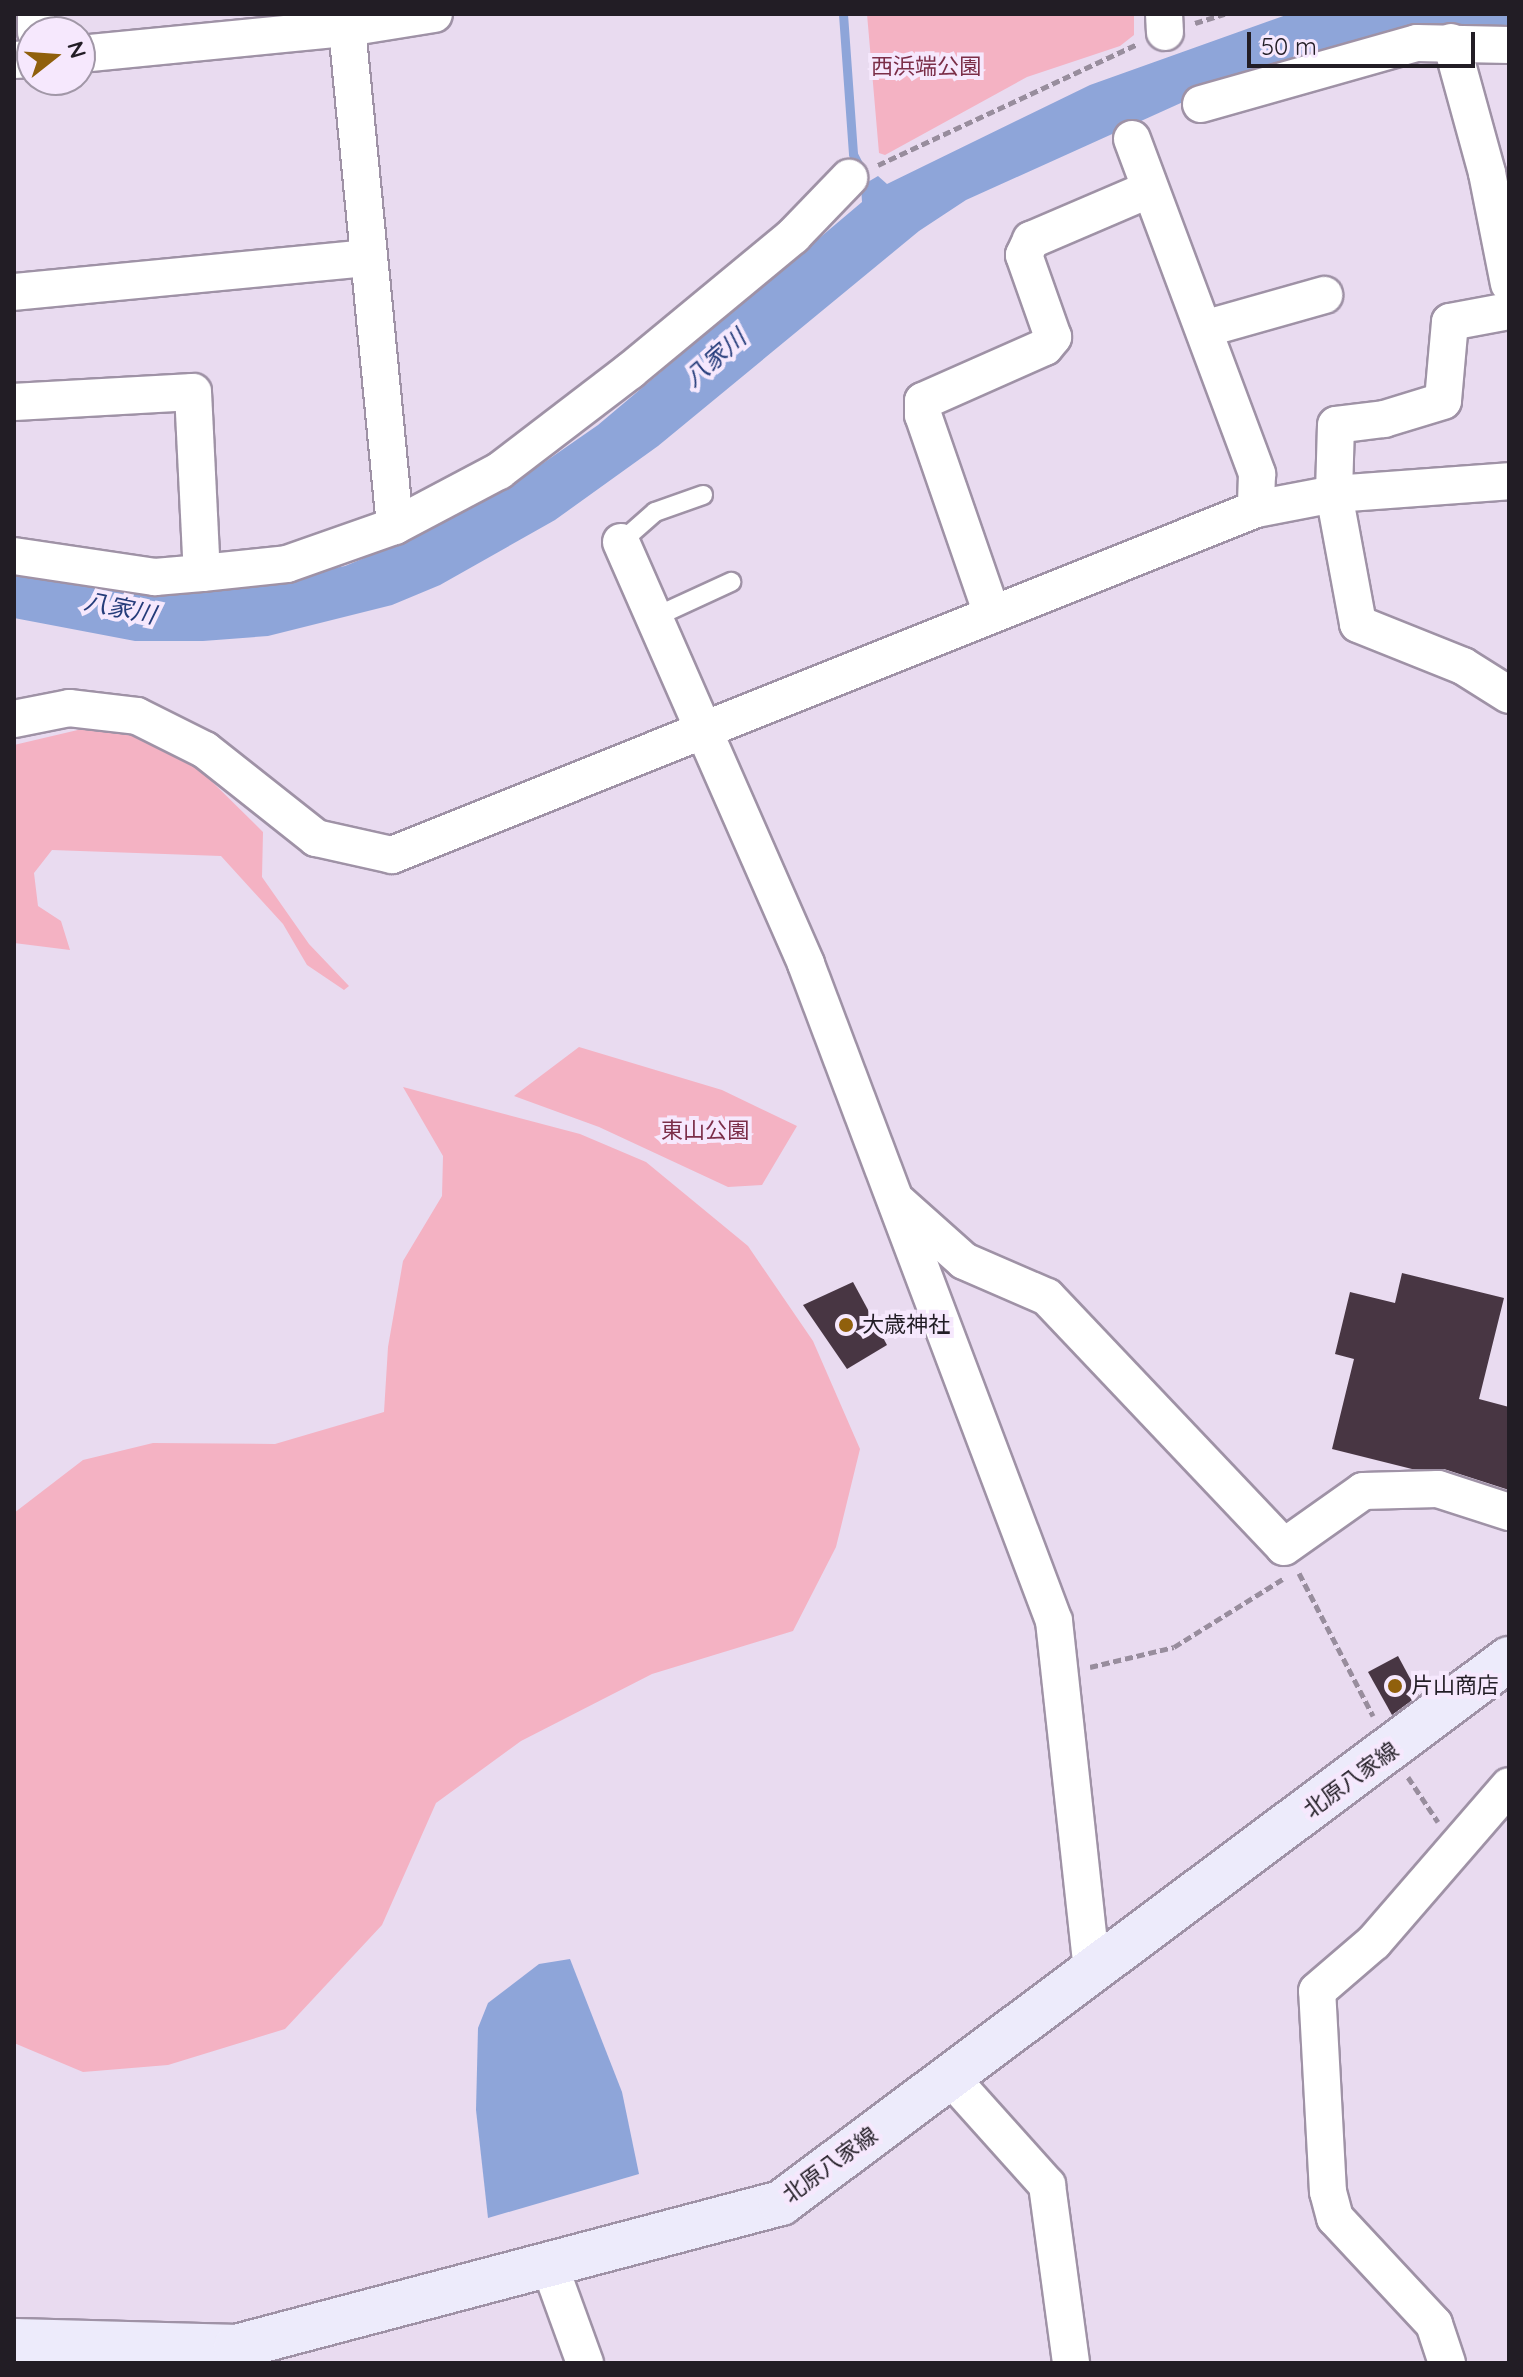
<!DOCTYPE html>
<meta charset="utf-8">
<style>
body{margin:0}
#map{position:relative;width:1523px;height:2377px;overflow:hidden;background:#e9dbf0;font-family:Quicksand,"Noto Sans JP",sans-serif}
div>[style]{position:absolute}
.green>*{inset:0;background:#f4b2c3}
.water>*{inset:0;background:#8ea5d9}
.stream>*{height:9px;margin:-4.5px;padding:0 4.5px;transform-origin:4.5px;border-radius:4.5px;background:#8ea5d9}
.building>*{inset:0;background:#483643}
.path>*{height:5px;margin-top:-2.5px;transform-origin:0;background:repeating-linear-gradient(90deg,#988d9d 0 8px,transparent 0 12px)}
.roads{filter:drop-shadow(2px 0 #9f92a6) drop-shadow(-2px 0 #9f92a6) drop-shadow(0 2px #9f92a6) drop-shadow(0 -2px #9f92a6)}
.service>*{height:18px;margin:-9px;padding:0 9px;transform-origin:9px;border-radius:9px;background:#fff}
.minor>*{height:36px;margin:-18px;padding:0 18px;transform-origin:18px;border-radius:18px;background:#fff}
.secondary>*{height:44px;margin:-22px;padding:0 22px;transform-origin:22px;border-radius:22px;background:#edebfb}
.dots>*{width:22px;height:22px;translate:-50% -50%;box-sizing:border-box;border:4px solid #f6e8fd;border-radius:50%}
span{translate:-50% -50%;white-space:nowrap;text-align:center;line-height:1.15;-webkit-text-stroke:8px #f6e8fd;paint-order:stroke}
.park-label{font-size:22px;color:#7b2e48}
.poi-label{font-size:22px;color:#221d25}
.left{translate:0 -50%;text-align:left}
.street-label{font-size:22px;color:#221d25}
.water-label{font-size:24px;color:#253c7a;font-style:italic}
.frame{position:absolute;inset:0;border:16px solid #221d25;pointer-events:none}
.north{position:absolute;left:16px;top:16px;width:80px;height:80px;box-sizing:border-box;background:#f6e8fd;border:2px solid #a197a7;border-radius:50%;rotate:73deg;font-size:22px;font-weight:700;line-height:32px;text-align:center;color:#221d25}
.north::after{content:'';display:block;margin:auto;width:28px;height:36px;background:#90600c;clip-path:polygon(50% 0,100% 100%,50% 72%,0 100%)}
.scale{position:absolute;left:1247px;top:32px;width:228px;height:36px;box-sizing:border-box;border:4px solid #221d25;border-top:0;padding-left:10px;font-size:24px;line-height:28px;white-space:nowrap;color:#221d25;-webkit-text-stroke:6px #f6e8fd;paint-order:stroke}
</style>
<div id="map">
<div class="green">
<div style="clip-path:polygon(867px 14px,1134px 14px,1134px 35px,1120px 46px,1027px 77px,885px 155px,879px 153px)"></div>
<div style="clip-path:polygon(82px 729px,138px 729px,189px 759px,263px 832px,262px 877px,309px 944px,349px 986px,344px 990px,307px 965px,283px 924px,221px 856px,52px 850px,34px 873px,38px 906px,61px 921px,70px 950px,14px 943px,14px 745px)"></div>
<div style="clip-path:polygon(579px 1047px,722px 1090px,797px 1126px,762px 1185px,728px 1187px,599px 1127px,514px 1096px)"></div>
<div style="clip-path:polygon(403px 1087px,580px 1134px,646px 1162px,748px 1246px,813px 1341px,860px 1449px,836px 1547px,793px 1631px,652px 1674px,521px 1741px,436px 1803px,382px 1925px,285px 2029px,168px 2065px,83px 2072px,14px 2043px,14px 1513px,83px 1460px,153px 1443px,275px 1444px,384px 1412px,388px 1347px,403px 1261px,442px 1196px,443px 1156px)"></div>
</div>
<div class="water">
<div style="clip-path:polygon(1289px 14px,1509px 14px,1509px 33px,1214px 88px,966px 200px,919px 231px,658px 446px,555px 520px,440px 585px,392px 605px,268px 636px,203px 641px,135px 641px,14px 618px,14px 566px,158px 591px,224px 590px,345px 566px,420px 535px,513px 484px,598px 425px,862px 202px,861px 186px,878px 176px,887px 184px,1090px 85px)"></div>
<div style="clip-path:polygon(570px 1959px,622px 2092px,639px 2174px,488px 2218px,476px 2110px,478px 2028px,488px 2003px,539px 1964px)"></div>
</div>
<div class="stream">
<div style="left:843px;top:14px;width:140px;rotate:85.9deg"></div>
<div style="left:853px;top:154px;width:20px;rotate:63deg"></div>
</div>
<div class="building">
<div style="clip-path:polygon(1402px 1273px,1504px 1298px,1479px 1399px,1509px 1407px,1509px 1490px,1444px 1469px,1412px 1469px,1332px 1449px,1354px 1359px,1335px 1354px,1350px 1292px,1395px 1303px)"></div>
<div style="clip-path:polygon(853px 1282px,887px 1345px,847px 1369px,803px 1305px)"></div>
<div style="clip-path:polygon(1398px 1656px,1419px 1695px,1392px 1715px,1368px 1672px)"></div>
</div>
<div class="path">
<div style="left:1195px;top:23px;width:31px;rotate:-17deg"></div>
<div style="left:878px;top:165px;width:286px;rotate:-25deg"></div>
<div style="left:1299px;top:1573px;width:161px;rotate:62.6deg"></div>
<div style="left:1090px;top:1667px;width:86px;rotate:-13.4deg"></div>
<div style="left:1174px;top:1647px;width:128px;rotate:-32deg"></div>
<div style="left:1408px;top:1777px;width:54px;rotate:56.3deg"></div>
</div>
<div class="roads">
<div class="service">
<div style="left:621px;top:542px;width:45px;rotate:-41.4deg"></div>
<div style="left:655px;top:512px;width:51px;rotate:-19.5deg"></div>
<div style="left:655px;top:617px;width:84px;rotate:-24.7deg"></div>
</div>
<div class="minor">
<div style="left:36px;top:14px;width:18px;rotate:90deg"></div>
<div style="left:1164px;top:14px;width:18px;rotate:87deg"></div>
<div style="left:347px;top:28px;width:500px;rotate:84.49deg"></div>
<div style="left:1451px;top:42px;width:136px;rotate:74.6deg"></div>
<div style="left:1487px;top:173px;width:113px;rotate:78.8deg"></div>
<div style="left:80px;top:54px;width:268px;rotate:-5.6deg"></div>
<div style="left:347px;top:28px;width:88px;rotate:-9.1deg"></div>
<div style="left:14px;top:60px;width:18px;rotate:-3deg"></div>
<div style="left:1201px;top:104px;width:224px;rotate:-15.8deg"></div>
<div style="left:1417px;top:43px;width:92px;rotate:1.2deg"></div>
<div style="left:1132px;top:139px;width:358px;rotate:69.5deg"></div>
<div style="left:1257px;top:474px;width:35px;rotate:92deg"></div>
<div style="left:14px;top:292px;width:354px;rotate:-5.5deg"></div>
<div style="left:1509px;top:311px;width:60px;rotate:169.4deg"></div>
<div style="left:1450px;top:322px;width:79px;rotate:95.1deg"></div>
<div style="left:1443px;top:401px;width:62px;rotate:163deg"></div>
<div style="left:1384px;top:419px;width:48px;rotate:172.9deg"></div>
<div style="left:1336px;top:425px;width:69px;rotate:91.7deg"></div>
<div style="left:1334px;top:494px;width:175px;rotate:-4.2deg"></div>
<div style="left:1204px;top:329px;width:125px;rotate:-15.8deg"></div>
<div style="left:14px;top:402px;width:179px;rotate:-3.2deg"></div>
<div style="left:193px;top:392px;width:181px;rotate:87.2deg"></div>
<div style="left:621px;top:542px;width:461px;rotate:66.3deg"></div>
<div style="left:806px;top:964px;width:702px;rotate:69.32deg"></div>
<div style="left:1054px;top:1621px;width:351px;rotate:83.8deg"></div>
<div style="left:14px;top:556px;width:143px;rotate:8.5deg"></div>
<div style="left:155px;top:577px;width:47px;rotate:-4.9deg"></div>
<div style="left:202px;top:573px;width:85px;rotate:-6deg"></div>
<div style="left:287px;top:564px;width:114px;rotate:-19.4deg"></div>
<div style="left:395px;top:526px;width:118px;rotate:-27.9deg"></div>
<div style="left:499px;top:471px;width:165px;rotate:-37.4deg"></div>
<div style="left:630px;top:371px;width:212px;rotate:-39.6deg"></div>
<div style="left:793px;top:236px;width:81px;rotate:-46deg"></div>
<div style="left:992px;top:614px;width:211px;rotate:-109.1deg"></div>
<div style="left:923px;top:415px;width:14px;rotate:-90deg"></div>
<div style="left:923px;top:401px;width:133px;rotate:-23.9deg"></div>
<div style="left:1045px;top:347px;width:13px;rotate:-51deg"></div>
<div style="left:1053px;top:337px;width:87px;rotate:-109.5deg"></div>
<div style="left:1024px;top:255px;width:17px;rotate:-65deg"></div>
<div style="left:1031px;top:240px;width:129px;rotate:-23.2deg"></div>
<div style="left:14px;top:719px;width:56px;rotate:-11.3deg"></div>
<div style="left:69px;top:708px;width:68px;rotate:6.7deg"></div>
<div style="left:137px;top:716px;width:76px;rotate:26.6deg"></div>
<div style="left:205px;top:750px;width:142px;rotate:38.4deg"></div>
<div style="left:316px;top:838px;width:78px;rotate:12.6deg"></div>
<div style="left:392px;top:855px;width:931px;rotate:-21.82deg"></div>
<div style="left:1256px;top:509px;width:79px;rotate:-10.9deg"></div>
<div style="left:1334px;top:494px;width:132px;rotate:79.5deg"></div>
<div style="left:1358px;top:624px;width:113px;rotate:21.8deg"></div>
<div style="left:1463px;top:666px;width:54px;rotate:32.2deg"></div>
<div style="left:899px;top:1203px;width:87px;rotate:41.7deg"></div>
<div style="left:964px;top:1261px;width:90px;rotate:23.4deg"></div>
<div style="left:1047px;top:1297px;width:344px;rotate:46.5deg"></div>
<div style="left:1284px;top:1547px;width:97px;rotate:-35.3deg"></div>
<div style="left:1363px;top:1491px;width:75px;rotate:-1.5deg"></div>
<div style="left:1438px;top:1489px;width:75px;rotate:17.9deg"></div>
<div style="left:951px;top:2078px;width:144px;rotate:48.1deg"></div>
<div style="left:1047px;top:2185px;width:180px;rotate:82.3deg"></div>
<div style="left:549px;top:2264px;width:105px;rotate:70deg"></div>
<div style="left:1447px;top:2363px;width:41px;rotate:-108.4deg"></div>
<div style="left:1434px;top:2324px;width:145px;rotate:-133deg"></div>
<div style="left:1335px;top:2218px;width:27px;rotate:-105deg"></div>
<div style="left:1328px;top:2192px;width:201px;rotate:-93.1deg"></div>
<div style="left:1317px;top:1991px;width:75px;rotate:-40.7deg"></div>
<div style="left:1374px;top:1942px;width:206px;rotate:-49.1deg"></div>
</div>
<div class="secondary">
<div style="left:14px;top:2341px;width:222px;rotate:1.5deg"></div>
<div style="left:236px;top:2347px;width:564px;rotate:-14.8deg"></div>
<div style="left:781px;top:2203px;width:909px;rotate:-36.77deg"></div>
</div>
</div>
<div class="dots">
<div style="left:846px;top:1325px;background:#90600c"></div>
<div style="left:1395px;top:1686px;background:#90600c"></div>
</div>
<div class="park-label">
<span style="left:926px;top:67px">西浜端公園</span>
<span style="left:705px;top:1131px">東山公園</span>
</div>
<div class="poi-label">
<span class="left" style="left:862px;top:1325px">大歳神社</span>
<span class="left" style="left:1411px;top:1686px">片山商店</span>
</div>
<div class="street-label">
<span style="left:1351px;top:1780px;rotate:-36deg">北原八家線</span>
<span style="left:830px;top:2165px;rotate:-36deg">北原八家線</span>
</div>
<div class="water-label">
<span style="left:715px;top:358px;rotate:-41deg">八家川</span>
<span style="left:120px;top:608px;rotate:12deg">八家川</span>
</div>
<div class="frame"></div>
<div class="north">N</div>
<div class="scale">50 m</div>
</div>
